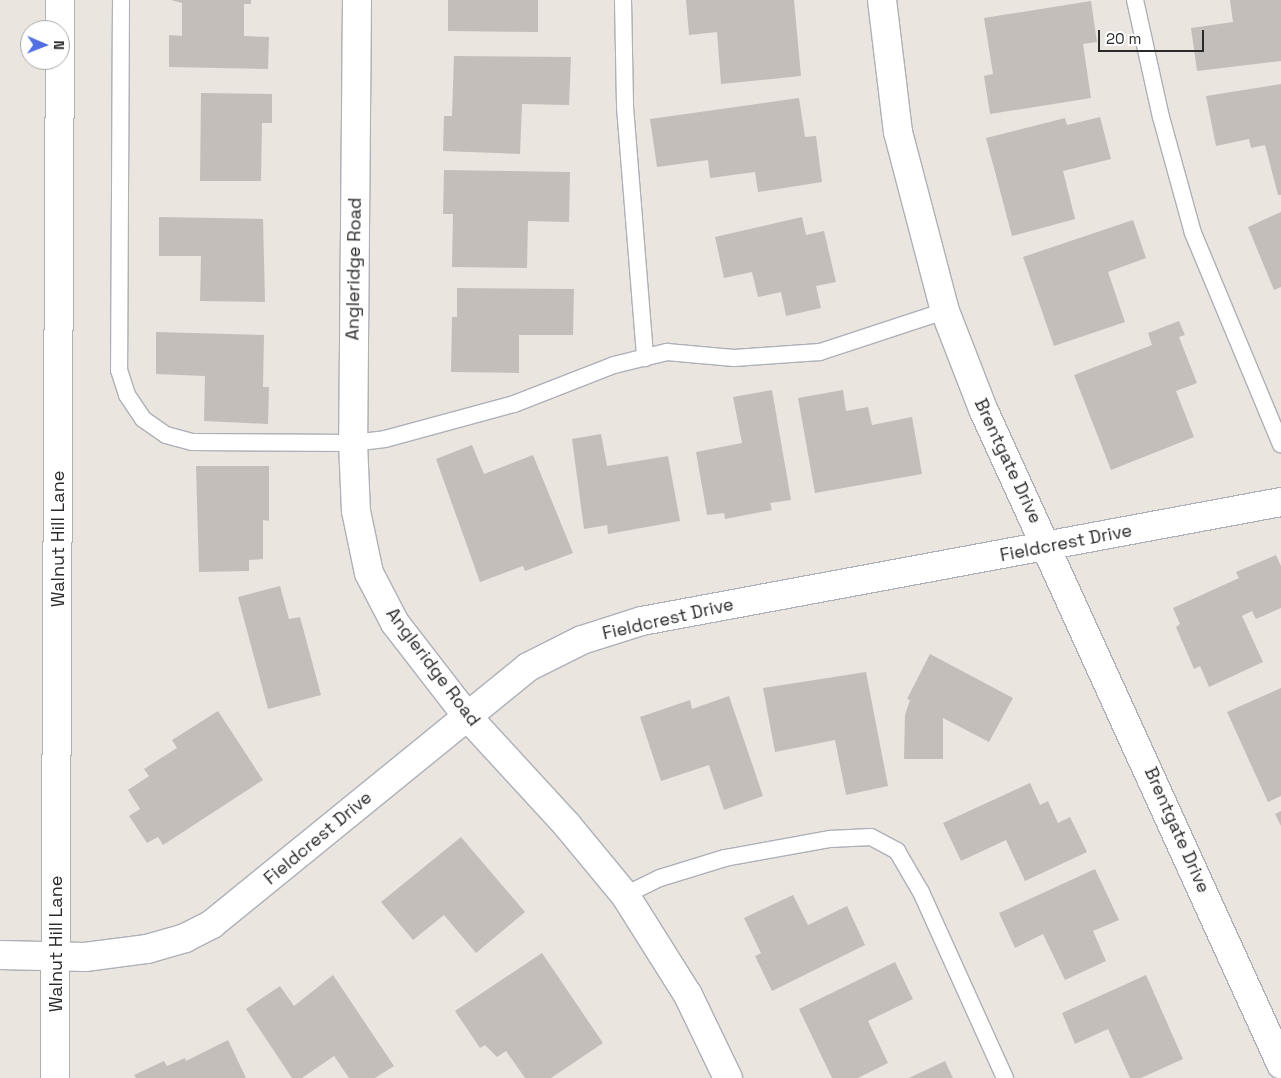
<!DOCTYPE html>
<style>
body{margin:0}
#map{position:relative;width:1281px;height:1078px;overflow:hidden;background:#eae5de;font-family:"Space Grotesk",sans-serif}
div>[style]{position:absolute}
.building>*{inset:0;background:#c3beba}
.roads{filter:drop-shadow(1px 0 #aeb0b9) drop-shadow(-1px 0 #aeb0b9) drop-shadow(0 1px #aeb0b9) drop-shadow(0 -1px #aeb0b9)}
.lane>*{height:16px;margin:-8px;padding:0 8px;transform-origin:8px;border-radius:8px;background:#fff}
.street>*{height:28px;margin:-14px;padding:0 14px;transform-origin:14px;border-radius:14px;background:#fff}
.secondary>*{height:28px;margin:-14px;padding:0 14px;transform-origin:14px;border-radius:14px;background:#fff}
span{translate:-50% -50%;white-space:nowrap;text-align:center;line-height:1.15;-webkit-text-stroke:4px #fff;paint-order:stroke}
.street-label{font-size:18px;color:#2a2a2a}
.north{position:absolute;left:20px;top:20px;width:50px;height:50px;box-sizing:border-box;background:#fff;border:1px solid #aaa;border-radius:50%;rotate:91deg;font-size:14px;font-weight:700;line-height:20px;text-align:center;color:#2a2a2a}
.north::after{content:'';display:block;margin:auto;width:18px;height:22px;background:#5270e3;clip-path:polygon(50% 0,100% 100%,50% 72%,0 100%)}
.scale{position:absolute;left:1098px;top:30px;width:106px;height:22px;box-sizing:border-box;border:2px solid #2a2a2a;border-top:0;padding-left:6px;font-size:15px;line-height:18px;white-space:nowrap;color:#2a2a2a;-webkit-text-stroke:4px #fff;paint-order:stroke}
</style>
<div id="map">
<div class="building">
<div style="clip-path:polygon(171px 0,251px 0,251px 4px,244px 4px,244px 36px,269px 37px,268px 69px,169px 67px,169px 35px,182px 36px,182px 3px)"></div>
<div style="clip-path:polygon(448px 0,538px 0,538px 32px,448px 31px)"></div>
<div style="clip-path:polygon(686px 0,794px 0,801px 76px,721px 84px,717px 32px,689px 35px)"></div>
<div style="clip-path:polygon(1230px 0,1281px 0,1281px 61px,1197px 71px,1191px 28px,1233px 22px)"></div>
<div style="clip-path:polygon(1091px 1px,1097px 42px,1083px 44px,1091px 98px,990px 114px,984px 76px,993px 74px,984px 18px)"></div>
<div style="clip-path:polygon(454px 56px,571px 57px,569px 105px,522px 104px,520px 154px,443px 151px,444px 116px,452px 116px)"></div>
<div style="clip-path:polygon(1281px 84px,1281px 195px,1278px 195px,1265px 145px,1251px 148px,1249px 139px,1216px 146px,1206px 96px)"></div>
<div style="clip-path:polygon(201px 93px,272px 94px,272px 123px,262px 123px,261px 181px,200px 181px)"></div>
<div style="clip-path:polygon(799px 98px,805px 137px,816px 136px,822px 182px,758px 192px,755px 172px,710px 178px,708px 160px,657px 167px,650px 119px)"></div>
<div style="clip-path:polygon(1100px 117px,1111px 159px,1063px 171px,1075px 219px,1012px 236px,986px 138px,1065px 118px,1067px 125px)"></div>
<div style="clip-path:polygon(444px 170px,570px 172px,569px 222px,528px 221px,527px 268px,452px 267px,453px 214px,443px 214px)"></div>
<div style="clip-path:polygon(1281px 212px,1281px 287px,1274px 290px,1248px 227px)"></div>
<div style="clip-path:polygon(159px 217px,263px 219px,265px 302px,200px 301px,201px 256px,159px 256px)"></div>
<div style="clip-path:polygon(802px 217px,806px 235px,824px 231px,836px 282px,816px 286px,821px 308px,786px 316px,781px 292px,758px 297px,752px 272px,724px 278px,715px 237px)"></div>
<div style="clip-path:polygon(1133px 220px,1146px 258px,1108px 272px,1125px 322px,1054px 346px,1023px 257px)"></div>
<div style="clip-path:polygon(457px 288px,574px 289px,573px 335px,519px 335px,519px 373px,451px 372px,452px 317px,457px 317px)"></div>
<div style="clip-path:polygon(1179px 321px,1185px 335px,1179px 337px,1197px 383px,1176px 391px,1194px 437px,1111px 470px,1074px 375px,1152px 345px,1148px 333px)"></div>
<div style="clip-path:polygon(156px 332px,264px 335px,263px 387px,269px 387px,268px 424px,204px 421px,205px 376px,156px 374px)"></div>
<div style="clip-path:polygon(772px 390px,791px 500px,770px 503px,772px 510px,725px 519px,724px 513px,707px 515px,696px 452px,742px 443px,733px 397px)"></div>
<div style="clip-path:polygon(843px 390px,846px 411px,868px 407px,872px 425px,912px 417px,922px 474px,815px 493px,798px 398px)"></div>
<div style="clip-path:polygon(601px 434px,607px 466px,668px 456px,680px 521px,608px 534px,607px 525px,584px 529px,572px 439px)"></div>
<div style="clip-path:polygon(472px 445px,484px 474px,533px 455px,573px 553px,525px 571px,523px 566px,480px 582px,436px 459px)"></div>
<div style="clip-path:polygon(196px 466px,269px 466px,269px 521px,263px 520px,263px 559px,249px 560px,249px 571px,199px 572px)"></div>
<div style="clip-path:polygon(1276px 555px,1281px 566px,1281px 608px,1256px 619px,1252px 611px,1242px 616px,1263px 662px,1209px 687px,1200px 666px,1194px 669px,1176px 627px,1180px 624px,1173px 608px,1239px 578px,1236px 572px)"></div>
<div style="clip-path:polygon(280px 586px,289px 619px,300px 617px,321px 695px,268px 709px,238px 597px)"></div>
<div style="clip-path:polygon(930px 654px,1013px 698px,989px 742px,943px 718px,943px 759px,904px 759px,905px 715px,910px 700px,907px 699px)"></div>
<div style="clip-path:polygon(866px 672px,888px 786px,846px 795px,835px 740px,775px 752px,763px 688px)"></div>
<div style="clip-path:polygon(1281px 688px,1281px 796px,1268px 802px,1227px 712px)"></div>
<div style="clip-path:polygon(729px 696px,763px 796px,724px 810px,709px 765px,661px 781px,640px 717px,690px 700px,692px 709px)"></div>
<div style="clip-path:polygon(218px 711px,263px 780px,163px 845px,158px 837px,147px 843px,129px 816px,140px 809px,128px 790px,149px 776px,144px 769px,177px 748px,172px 740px)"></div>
<div style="clip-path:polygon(1030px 783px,1040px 805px,1048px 801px,1058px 823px,1070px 817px,1087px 852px,1025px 881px,1006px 840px,961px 861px,943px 823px)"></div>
<div style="clip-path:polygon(1281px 811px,1281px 826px,1275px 814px)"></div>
<div style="clip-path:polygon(461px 837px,525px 912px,476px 953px,444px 915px,413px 940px,381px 902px)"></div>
<div style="clip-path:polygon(1095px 869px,1119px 920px,1093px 931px,1106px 961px,1065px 980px,1043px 934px,1015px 948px,999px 913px)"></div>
<div style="clip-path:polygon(793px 895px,808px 925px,847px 906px,865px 945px,772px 991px,755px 956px,761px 953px,744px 918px)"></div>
<div style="clip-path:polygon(542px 953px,603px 1043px,551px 1078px,525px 1078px,506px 1051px,497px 1057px,485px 1045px,480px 1048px,455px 1011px)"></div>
<div style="clip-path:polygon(895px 962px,913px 999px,868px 1021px,888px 1063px,858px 1078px,832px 1078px,799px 1009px)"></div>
<div style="clip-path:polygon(333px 975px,394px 1066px,375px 1078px,349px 1078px,334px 1056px,302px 1078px,292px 1078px,246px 1009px,280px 986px,294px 1006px)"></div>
<div style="clip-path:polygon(1146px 975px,1183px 1059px,1141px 1078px,1130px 1078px,1108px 1029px,1075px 1044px,1062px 1013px)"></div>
<div style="clip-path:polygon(228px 1040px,246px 1078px,136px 1078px,134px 1075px,164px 1061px,167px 1066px,185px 1058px,186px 1061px)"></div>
<div style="clip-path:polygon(945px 1061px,953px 1078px,909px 1078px)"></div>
</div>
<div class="roads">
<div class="lane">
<div style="left:121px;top:0;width:370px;rotate:90.3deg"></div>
<div style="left:119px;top:370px;width:26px;rotate:72deg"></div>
<div style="left:127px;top:395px;width:29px;rotate:56deg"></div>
<div style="left:143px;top:419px;width:28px;rotate:35deg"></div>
<div style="left:166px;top:435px;width:27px;rotate:15deg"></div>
<div style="left:192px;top:442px;width:161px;rotate:0.4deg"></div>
<div style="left:353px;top:443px;width:32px;rotate:-7deg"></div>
<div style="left:385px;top:439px;width:134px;rotate:-15.2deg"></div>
<div style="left:514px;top:404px;width:107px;rotate:-21.3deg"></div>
<div style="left:614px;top:365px;width:55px;rotate:-13.8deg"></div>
<div style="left:667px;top:352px;width:67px;rotate:5.1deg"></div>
<div style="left:734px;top:358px;width:86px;rotate:-4deg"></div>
<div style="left:820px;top:352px;width:132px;rotate:-18.2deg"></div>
<div style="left:623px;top:0;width:107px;rotate:88.9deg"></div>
<div style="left:625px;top:107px;width:252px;rotate:85.4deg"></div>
<div style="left:1135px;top:0;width:120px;rotate:77.5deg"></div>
<div style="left:1161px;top:117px;width:120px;rotate:74.6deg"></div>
<div style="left:1193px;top:233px;width:229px;rotate:67.4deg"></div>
<div style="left:625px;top:895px;width:39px;rotate:-26deg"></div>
<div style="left:660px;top:878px;width:68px;rotate:-17.1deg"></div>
<div style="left:725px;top:858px;width:107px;rotate:-10.3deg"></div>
<div style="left:830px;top:839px;width:41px;rotate:-2.8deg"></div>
<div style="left:871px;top:837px;width:30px;rotate:28deg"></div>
<div style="left:897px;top:851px;width:48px;rotate:59.7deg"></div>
<div style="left:921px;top:892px;width:204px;rotate:65.7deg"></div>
</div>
<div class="street">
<div style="left:357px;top:0;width:443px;rotate:90.5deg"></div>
<div style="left:353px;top:443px;width:68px;rotate:87.5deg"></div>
<div style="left:356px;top:511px;width:63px;rotate:78.2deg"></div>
<div style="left:369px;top:573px;width:56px;rotate:62.5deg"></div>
<div style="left:395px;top:623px;width:116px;rotate:52.3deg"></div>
<div style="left:466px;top:715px;width:149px;rotate:47.4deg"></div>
<div style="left:567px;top:825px;width:91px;rotate:50.4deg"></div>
<div style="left:625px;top:895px;width:118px;rotate:57.8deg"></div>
<div style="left:688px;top:995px;width:92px;rotate:64.3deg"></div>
<div style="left:882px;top:0;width:133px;rotate:83.1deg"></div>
<div style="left:898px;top:132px;width:185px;rotate:75.3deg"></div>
<div style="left:945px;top:311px;width:105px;rotate:68.8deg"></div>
<div style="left:983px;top:409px;width:720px;rotate:65.54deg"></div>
</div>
<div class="secondary">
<div style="left:0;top:955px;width:85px;rotate:1.3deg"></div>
<div style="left:85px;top:957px;width:63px;rotate:-7.4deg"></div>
<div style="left:147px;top:949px;width:40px;rotate:-16deg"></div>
<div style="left:185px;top:938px;width:30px;rotate:-27deg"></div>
<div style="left:212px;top:924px;width:407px;rotate:-39.1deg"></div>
<div style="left:528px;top:667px;width:60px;rotate:-26.6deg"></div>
<div style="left:582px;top:640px;width:63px;rotate:-17.6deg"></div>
<div style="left:642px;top:621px;width:650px;rotate:-10.55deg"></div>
<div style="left:55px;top:1078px;width:1078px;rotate:-89.73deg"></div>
</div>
</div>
<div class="street-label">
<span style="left:354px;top:269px;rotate:-89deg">Angleridge Road</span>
<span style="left:1008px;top:461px;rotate:65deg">Brentgate Drive</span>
<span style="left:58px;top:539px;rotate:-90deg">Walnut Hill Lane</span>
<span style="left:1066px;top:543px;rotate:-11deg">Fieldcrest Drive</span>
<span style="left:668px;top:619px;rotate:-13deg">Fieldcrest Drive</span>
<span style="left:433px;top:667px;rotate:53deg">Angleridge Road</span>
<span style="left:1177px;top:830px;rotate:66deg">Brentgate Drive</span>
<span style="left:318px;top:838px;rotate:-40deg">Fieldcrest Drive</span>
<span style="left:56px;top:944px;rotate:-90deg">Walnut Hill Lane</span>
</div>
<div class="north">N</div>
<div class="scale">20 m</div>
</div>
